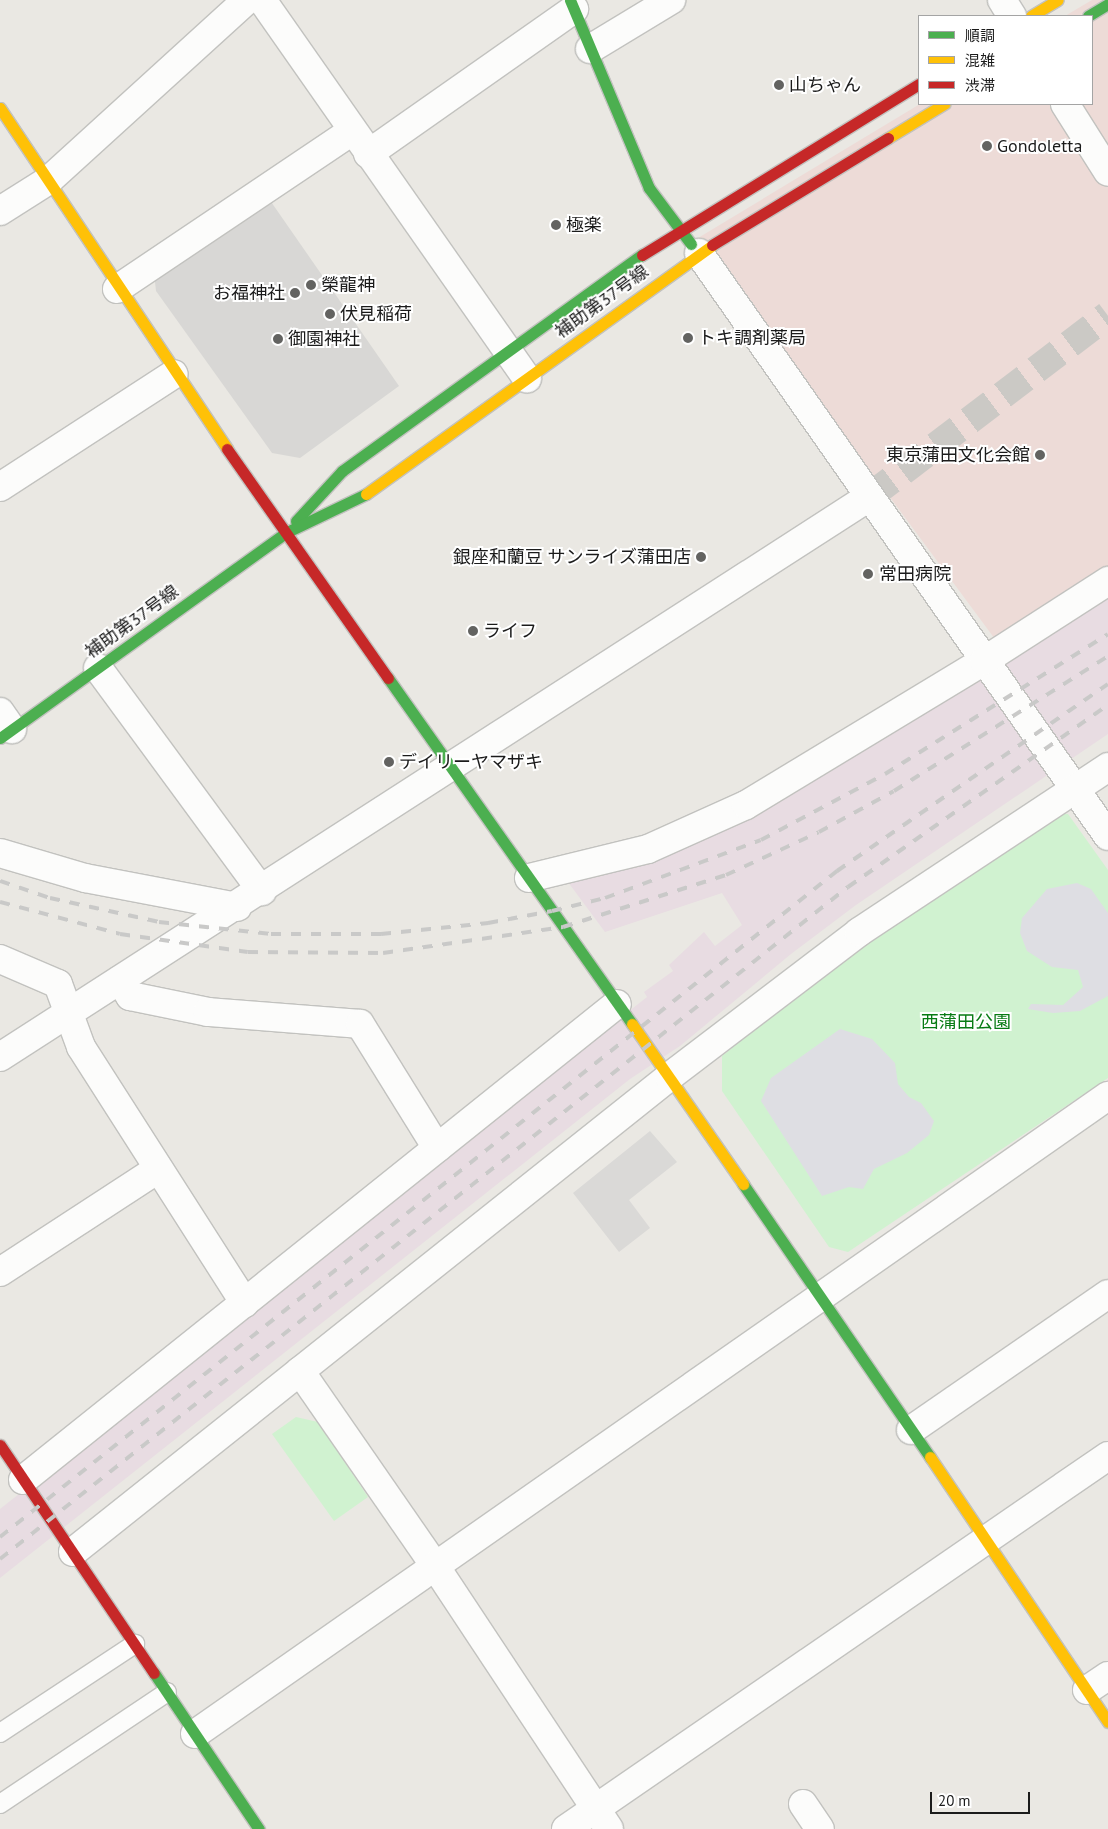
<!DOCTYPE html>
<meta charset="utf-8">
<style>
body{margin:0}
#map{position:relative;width:1108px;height:1829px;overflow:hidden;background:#eae8e3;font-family:"PT Sans","Noto Sans JP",sans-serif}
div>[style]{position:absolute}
.commercial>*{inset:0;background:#eddbd7}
.industrial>*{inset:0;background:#e8dce2}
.religious>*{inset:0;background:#d8d7d5}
.park>*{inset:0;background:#d0f2d0}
.parking>*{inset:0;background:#dad9d7}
.plaza>*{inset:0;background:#dedee3}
.street-tunnel>*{height:28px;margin-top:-14px;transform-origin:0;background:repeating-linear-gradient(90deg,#cbc9c5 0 28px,transparent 0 42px)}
.roads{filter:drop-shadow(1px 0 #c2c2bf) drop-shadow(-1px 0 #c2c2bf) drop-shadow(0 1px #c2c2bf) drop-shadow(0 -1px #c2c2bf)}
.lane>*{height:18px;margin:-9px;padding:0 9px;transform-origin:9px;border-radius:9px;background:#fcfcfb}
.street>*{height:28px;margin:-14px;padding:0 14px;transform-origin:14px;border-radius:14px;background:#fcfcfb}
.fast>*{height:11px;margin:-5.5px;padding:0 5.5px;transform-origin:5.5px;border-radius:5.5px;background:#4caf50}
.slow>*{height:11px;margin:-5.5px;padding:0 5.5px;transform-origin:5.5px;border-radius:5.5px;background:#ffc107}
.jam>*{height:11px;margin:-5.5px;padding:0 5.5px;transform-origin:5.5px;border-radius:5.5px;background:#c62828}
.rail>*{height:4px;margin-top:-2px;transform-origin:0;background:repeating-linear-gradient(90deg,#c9c9c8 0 10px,transparent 0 20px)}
.dots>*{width:14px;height:14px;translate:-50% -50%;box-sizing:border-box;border:2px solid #fff;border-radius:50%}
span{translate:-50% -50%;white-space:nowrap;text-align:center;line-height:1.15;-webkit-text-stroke:4px #fff;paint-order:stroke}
.poi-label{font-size:18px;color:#1b1b1b}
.left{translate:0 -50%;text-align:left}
.right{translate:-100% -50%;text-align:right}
.street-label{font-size:18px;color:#1b1b1b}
.park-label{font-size:18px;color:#087b14}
.legend{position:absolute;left:918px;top:15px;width:175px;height:90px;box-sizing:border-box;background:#fff;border:1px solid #a4a4a4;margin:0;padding:6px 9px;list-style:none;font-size:15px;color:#1b1b1b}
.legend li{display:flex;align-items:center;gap:10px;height:25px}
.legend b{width:25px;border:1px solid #a4a4a4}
.scale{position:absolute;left:930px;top:1792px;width:100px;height:22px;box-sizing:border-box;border:2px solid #1b1b1b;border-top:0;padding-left:6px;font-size:15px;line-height:18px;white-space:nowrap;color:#1b1b1b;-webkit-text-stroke:4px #fff;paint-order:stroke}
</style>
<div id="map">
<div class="commercial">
<div style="clip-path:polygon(1092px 0,1108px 0,1108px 595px,1009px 658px,698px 238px,920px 104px,1092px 104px,1092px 16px,1065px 16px)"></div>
</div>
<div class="industrial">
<div style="clip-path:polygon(1108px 595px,1108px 734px,856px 905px,791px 954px,680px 1046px,630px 1079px,0 1578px,0 1509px,647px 997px,644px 992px,673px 971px,669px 965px,704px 932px,715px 946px,742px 925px,722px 893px,605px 932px,565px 878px,639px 856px)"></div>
</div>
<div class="religious">
<div style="clip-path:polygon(267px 196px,399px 386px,300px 458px,272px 453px,156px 291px,154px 273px)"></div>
</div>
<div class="park">
<div style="clip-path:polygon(1053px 813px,1068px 814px,1108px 870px,1108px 1078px,848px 1252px,829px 1247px,722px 1091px,722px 1056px,876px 932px)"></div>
<div style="clip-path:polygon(296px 1417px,318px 1422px,368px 1497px,334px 1521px,272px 1434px)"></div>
</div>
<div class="parking">
<div style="clip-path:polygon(650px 1131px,677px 1162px,629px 1200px,650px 1228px,619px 1252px,573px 1193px)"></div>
</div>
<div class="plaza">
<div style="clip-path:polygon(1077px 883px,1091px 889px,1108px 913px,1108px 996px,1080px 1011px,1053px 1013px,1028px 1009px,1031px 1004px,1063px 1005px,1083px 987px,1078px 970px,1052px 967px,1027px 951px,1020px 933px,1022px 918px,1047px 889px)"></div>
<div style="clip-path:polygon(840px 1029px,872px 1039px,895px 1063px,898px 1084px,909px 1097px,921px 1103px,934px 1121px,929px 1135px,907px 1153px,874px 1169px,863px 1189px,849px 1187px,822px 1196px,761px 1101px,771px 1078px)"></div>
</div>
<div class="street-tunnel">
<div style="left:869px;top:497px;width:300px;rotate:-37.3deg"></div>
</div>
<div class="roads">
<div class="lane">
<div style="left:0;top:1733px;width:162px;rotate:-33.4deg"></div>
<div style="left:0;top:1804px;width:201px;rotate:-33.8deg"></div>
</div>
<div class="street">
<div style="left:262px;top:0;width:462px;rotate:55deg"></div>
<div style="left:1002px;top:0;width:19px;rotate:58deg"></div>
<div style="left:590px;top:49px;width:95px;rotate:-31.2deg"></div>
<div style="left:1065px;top:104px;width:80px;rotate:57.7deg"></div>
<div style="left:368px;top:154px;width:252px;rotate:-35.1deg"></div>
<div style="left:0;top:211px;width:58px;rotate:-32.3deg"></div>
<div style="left:49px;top:180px;width:268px;rotate:-42.3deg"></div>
<div style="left:699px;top:253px;width:712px;rotate:54.95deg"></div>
<div style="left:117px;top:289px;width:283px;rotate:-33.9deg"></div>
<div style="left:0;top:487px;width:207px;rotate:-33deg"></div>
<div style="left:98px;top:668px;width:277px;rotate:53.7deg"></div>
<div style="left:0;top:712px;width:21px;rotate:55deg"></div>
<div style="left:0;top:853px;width:89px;rotate:16.4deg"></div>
<div style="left:85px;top:878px;width:155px;rotate:10.8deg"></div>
<div style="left:529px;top:878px;width:122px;rotate:-13.7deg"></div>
<div style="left:648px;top:849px;width:107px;rotate:-24.2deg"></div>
<div style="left:746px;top:805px;width:278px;rotate:-31.2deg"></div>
<div style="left:984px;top:661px;width:148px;rotate:-32.8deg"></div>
<div style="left:0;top:959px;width:63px;rotate:23.3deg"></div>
<div style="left:58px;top:984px;width:67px;rotate:69.9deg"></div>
<div style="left:81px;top:1047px;width:304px;rotate:57.4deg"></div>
<div style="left:120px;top:980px;width:19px;rotate:58deg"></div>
<div style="left:130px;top:996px;width:80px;rotate:11.6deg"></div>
<div style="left:208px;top:1012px;width:152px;rotate:4.5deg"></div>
<div style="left:360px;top:1024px;width:146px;rotate:58.2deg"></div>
<div style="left:0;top:1057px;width:1034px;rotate:-32.8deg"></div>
<div style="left:0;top:1272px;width:189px;rotate:-33.1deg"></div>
<div style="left:300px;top:1371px;width:237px;rotate:55.3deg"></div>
<div style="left:435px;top:1566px;width:315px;rotate:56.5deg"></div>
<div style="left:911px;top:1430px;width:239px;rotate:-34.6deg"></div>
<div style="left:23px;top:1480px;width:761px;rotate:-38.71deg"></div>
<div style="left:73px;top:1552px;width:762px;rotate:-38.55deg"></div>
<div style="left:669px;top:1077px;width:239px;rotate:-37.3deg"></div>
<div style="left:859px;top:932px;width:299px;rotate:-33.5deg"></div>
<div style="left:1087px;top:1690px;width:25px;rotate:-34deg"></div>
<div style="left:195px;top:1734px;width:1114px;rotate:-34.95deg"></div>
<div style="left:803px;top:1804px;width:30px;rotate:56deg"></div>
<div style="left:566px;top:1829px;width:658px;rotate:-34.54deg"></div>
</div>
<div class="fast">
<div style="left:570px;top:0;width:204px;rotate:67.2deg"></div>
<div style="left:649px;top:188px;width:70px;rotate:53.1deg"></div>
<div style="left:1088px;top:16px;width:23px;rotate:-31deg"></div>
<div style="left:296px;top:521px;width:68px;rotate:-47.4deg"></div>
<div style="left:342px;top:471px;width:370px;rotate:-35.8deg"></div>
<div style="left:388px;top:678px;width:423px;rotate:54.8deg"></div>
<div style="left:0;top:738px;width:351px;rotate:-35.7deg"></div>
<div style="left:285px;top:533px;width:90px;rotate:-25.7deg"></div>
<div style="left:743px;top:1184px;width:331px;rotate:55.6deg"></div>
<div style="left:154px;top:1673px;width:188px;rotate:56.1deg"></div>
</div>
<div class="slow">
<div style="left:1031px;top:16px;width:31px;rotate:-31deg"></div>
<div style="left:0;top:108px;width:410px;rotate:56.3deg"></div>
<div style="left:888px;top:138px;width:66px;rotate:-31.3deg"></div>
<div style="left:366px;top:494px;width:426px;rotate:-35.7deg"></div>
<div style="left:632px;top:1024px;width:195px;rotate:55.2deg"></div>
<div style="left:930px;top:1457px;width:319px;rotate:56.1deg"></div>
</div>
<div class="jam">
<div style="left:712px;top:245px;width:206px;rotate:-31.3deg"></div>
<div style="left:642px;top:255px;width:326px;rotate:-31.7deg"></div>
<div style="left:227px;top:449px;width:280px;rotate:54.9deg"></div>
<div style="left:0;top:1445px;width:275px;rotate:56deg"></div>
</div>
</div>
<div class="rail">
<div style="left:0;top:881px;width:53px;rotate:18.8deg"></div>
<div style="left:50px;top:898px;width:112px;rotate:12.4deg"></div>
<div style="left:159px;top:922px;width:113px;rotate:6.1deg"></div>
<div style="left:271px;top:934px;width:110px"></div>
<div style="left:381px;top:934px;width:108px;rotate:-5.9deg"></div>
<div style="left:488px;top:923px;width:65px;rotate:-10.6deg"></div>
<div style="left:552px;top:911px;width:55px;rotate:-13.8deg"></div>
<div style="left:605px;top:898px;width:166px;rotate:-20.4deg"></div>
<div style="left:761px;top:840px;width:140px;rotate:-28deg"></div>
<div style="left:885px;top:774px;width:263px;rotate:-32.1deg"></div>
<div style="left:0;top:902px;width:124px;rotate:14.9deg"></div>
<div style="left:120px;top:934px;width:129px;rotate:8deg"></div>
<div style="left:248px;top:952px;width:135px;rotate:0.4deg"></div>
<div style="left:383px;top:953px;width:182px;rotate:-8.2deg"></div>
<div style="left:563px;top:927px;width:171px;rotate:-17.7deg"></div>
<div style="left:726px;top:875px;width:102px;rotate:-24.8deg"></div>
<div style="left:819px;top:832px;width:85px;rotate:-28.7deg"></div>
<div style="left:894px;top:791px;width:253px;rotate:-32.2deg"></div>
<div style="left:0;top:1537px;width:1070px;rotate:-38.51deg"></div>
<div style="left:837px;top:871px;width:329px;rotate:-34.6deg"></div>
<div style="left:0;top:1559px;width:1082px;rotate:-38.4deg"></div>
<div style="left:848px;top:887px;width:317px;rotate:-35deg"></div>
</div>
<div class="dots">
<div style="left:779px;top:85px;background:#636361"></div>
<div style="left:987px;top:146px;background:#636361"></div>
<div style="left:556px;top:225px;background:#636361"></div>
<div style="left:311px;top:285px;background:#636361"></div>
<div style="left:295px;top:293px;background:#636361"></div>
<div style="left:330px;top:314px;background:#636361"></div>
<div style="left:688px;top:338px;background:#636361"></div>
<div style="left:278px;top:339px;background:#636361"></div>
<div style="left:1040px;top:455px;background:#636361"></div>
<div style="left:701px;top:557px;background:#636361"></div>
<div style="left:868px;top:574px;background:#636361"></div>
<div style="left:473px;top:631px;background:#636361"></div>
<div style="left:389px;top:762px;background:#636361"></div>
</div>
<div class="poi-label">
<span class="left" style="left:789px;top:85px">山ちゃん</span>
<span class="left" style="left:997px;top:146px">Gondoletta</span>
<span class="left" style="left:566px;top:225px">極楽</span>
<span class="left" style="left:321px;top:285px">榮龍神</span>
<span class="right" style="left:285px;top:293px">お福神社</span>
<span class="left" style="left:340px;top:314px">伏見稲荷</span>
<span class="left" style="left:698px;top:338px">トキ調剤薬局</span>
<span class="left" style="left:288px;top:339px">御園神社</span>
<span class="right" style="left:1030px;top:455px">東京蒲田文化会館</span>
<span class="right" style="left:691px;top:557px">銀座和蘭豆 サンライズ蒲田店</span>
<span class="left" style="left:879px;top:574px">常田病院</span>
<span class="left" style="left:483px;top:631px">ライフ</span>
<span class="left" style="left:399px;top:762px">デイリーヤマザキ</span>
</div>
<div class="street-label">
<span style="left:602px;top:302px;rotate:-36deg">補助第37号線</span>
<span style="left:132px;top:622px;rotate:-36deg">補助第37号線</span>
</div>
<div class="park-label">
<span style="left:966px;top:1022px">西蒲田公園</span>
</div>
<ul class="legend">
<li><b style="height:6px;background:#4caf50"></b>順調</li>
<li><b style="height:6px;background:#ffc107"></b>混雑</li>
<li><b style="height:6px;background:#c62828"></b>渋滞</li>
</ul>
<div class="scale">20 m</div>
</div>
